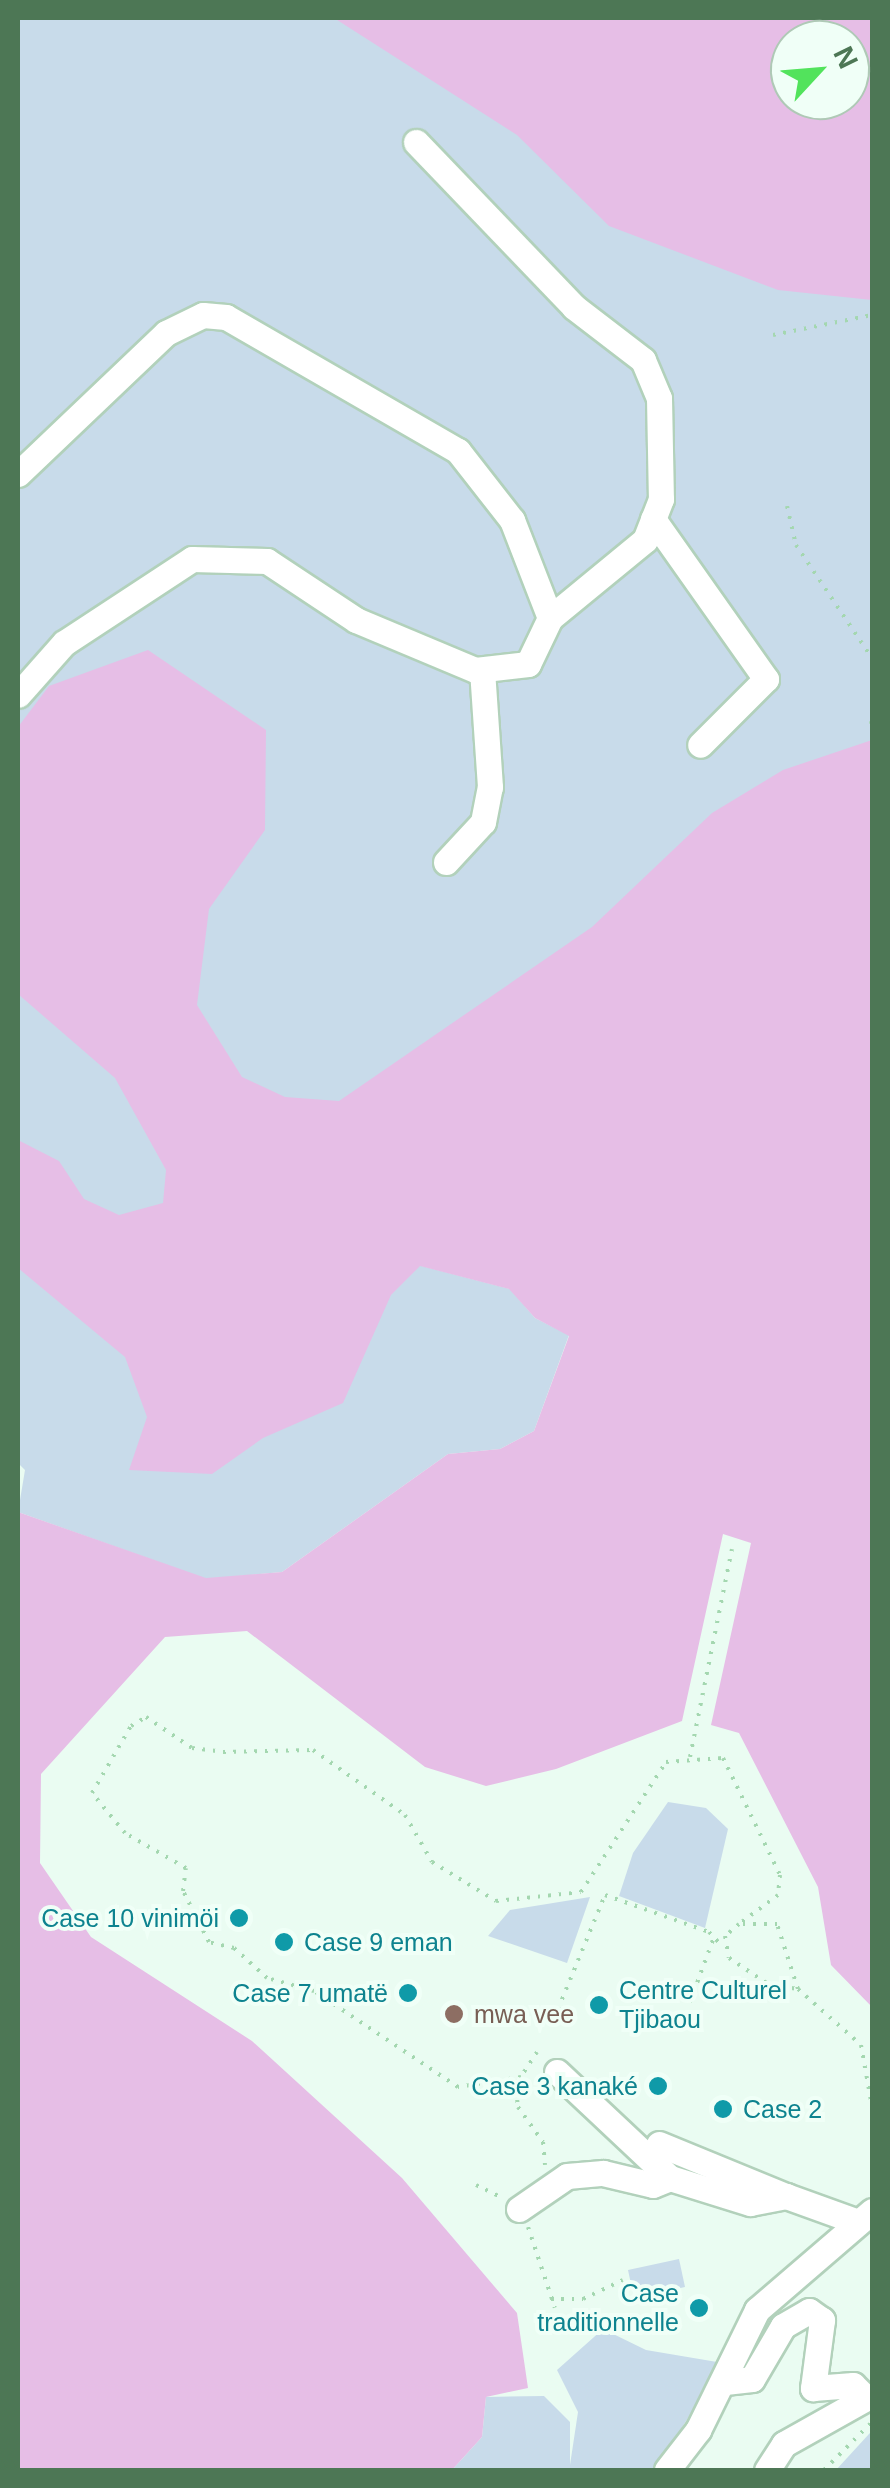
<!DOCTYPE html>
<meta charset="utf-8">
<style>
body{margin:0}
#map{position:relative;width:890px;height:2488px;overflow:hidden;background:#eafcf2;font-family:Arial,sans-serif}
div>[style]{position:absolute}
.green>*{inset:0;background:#c8dbea}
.water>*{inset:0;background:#e6bee6}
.path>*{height:4px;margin-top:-2px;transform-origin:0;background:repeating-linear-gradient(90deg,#a4d7b0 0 2.5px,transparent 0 10.5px)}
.roads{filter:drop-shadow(2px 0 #b2d1bb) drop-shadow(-2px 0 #b2d1bb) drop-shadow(0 2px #b2d1bb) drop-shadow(0 -2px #b2d1bb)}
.minor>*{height:25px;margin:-12.5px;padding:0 12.5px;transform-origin:12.5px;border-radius:12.5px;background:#fff}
.dots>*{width:28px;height:28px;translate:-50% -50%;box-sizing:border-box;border:5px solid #f0fff7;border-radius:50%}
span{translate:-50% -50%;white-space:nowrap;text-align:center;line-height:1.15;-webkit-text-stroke:8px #f0fff7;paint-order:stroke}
.culture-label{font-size:25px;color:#0d838f}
.right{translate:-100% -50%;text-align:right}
.left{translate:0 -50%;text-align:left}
.education-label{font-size:25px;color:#785e54}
.frame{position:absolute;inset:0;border:20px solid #4d7755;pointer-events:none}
.north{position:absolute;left:770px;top:20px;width:100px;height:100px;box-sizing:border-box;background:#f0fff7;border:2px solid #afc9b6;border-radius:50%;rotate:64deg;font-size:28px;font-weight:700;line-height:40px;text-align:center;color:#4d7755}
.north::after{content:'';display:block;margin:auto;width:35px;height:45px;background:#52e35c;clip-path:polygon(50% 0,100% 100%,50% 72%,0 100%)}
</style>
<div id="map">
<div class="green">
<div style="clip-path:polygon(18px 18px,402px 18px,872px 261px,872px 770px,422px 1266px,510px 1289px,535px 1318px,569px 1335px,534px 1431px,500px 1449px,448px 1454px,282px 1572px,206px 1579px,18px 1512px,25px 1470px,18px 1463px)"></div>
<div style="clip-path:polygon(668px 1802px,706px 1808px,728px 1829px,705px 1928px,619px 1896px,633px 1853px)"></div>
<div style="clip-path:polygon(590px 1897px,567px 1963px,488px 1936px,510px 1910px)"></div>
<div style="clip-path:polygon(679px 2259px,685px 2287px,634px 2298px,628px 2270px)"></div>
<div style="clip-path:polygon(603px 2329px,646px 2350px,723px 2363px,655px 2470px,452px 2470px,482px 2437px,486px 2397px,544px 2396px,570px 2422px,570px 2465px,578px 2412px,557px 2370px)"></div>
<div style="clip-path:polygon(872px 2431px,872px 2470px,836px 2470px,869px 2434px)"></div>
</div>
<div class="water">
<div style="clip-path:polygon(evenodd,334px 18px,872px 18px,872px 300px,778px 290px,609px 226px,517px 135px,334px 18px,790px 40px,850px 40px,850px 100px,790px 100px,790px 40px)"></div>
<div style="clip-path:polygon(148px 650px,266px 730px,265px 830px,209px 909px,197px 1005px,242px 1077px,285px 1097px,339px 1101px,592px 927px,712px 813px,783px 770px,872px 740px,872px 2007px,831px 1965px,818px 1887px,739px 1733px,711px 1725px,751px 1543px,723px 1534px,682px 1721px,556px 1769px,486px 1786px,425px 1767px,247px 1631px,165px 1637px,41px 1774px,40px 1863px,91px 1937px,252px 2041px,402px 2178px,517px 2313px,528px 2388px,486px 2397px,482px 2437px,452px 2470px,18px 2470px,18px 1512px,206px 1578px,282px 1572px,448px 1454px,500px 1449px,534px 1431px,569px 1336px,535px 1318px,509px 1289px,420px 1266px,391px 1295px,343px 1403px,263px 1438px,212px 1474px,129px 1470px,147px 1417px,125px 1357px,18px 1268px,18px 1140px,59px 1161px,84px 1199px,119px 1215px,163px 1203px,166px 1170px,115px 1078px,18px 994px,18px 727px,49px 686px)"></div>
</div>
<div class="path">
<div style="left:773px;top:335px;width:101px;rotate:-11.4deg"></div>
<div style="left:787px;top:506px;width:40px;rotate:77deg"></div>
<div style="left:796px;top:545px;width:136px;rotate:56.1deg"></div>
<div style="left:871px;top:724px;width:5px;rotate:-79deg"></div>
<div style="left:690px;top:1757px;width:212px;rotate:-78.6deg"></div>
<div style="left:798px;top:1989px;width:68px;rotate:-107.9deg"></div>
<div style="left:777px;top:1924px;width:38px;rotate:180deg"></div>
<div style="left:739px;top:1924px;width:18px;rotate:139deg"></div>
<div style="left:725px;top:1936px;width:22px;rotate:80deg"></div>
<div style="left:729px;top:1958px;width:50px;rotate:33.7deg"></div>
<div style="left:771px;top:1986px;width:27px;rotate:6deg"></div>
<div style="left:798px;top:1989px;width:84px;rotate:41.6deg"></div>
<div style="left:861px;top:2045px;width:63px;rotate:79.9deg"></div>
<div style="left:690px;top:2002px;width:69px;rotate:-69.7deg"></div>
<div style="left:558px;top:2009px;width:123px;rotate:-67.6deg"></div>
<div style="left:605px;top:1895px;width:110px;rotate:19.6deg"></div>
<div style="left:709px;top:1932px;width:19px;rotate:47deg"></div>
<div style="left:537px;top:2052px;width:30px;rotate:123deg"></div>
<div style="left:521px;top:2077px;width:64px;rotate:171deg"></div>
<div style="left:458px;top:2087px;width:173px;rotate:-146.3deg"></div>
<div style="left:314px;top:1991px;width:49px;rotate:-164.5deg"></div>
<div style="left:267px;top:1978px;width:45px;rotate:-137.7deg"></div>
<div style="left:234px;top:1948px;width:26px;rotate:-167deg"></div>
<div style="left:209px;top:1942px;width:57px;rotate:-117deg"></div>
<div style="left:183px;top:1891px;width:23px;rotate:-83deg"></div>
<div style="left:186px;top:1868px;width:70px;rotate:-150.2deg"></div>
<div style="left:125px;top:1833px;width:52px;rotate:-129.5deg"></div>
<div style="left:92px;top:1793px;width:78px;rotate:-59.8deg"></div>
<div style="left:131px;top:1726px;width:17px;rotate:-31deg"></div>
<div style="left:146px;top:1717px;width:55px;rotate:34deg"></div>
<div style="left:192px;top:1748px;width:31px;rotate:7deg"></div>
<div style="left:223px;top:1752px;width:90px;rotate:-1.3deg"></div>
<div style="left:313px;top:1750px;width:113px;rotate:35.2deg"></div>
<div style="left:405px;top:1815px;width:54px;rotate:60.1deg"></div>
<div style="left:432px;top:1862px;width:75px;rotate:31.4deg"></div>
<div style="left:496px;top:1901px;width:85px;rotate:-6deg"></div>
<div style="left:581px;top:1892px;width:155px;rotate:-56.8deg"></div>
<div style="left:666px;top:1762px;width:57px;rotate:-4deg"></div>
<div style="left:723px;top:1758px;width:130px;rotate:64deg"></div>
<div style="left:780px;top:1875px;width:20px;rotate:96deg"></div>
<div style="left:778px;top:1895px;width:49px;rotate:143.4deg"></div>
<div style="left:515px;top:2079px;width:28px;rotate:84deg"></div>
<div style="left:518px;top:2107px;width:43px;rotate:54.5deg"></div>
<div style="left:543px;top:2142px;width:23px;rotate:85deg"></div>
<div style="left:476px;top:2185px;width:30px;rotate:26deg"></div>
<div style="left:528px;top:2227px;width:85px;rotate:71.6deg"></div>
<div style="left:551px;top:2299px;width:32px"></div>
<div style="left:583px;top:2299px;width:44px;rotate:-25.4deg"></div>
<div style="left:824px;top:2470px;width:68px;rotate:-45deg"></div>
</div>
<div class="roads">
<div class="minor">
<div style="left:416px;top:142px;width:228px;rotate:46.2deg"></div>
<div style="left:574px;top:307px;width:87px;rotate:37.5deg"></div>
<div style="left:643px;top:360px;width:41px;rotate:67.2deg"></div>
<div style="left:659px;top:398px;width:101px;rotate:88.9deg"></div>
<div style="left:661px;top:499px;width:44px;rotate:111.3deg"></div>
<div style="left:645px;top:540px;width:123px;rotate:140.6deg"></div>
<div style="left:18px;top:474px;width:204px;rotate:-43.6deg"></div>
<div style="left:166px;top:333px;width:41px;rotate:-25.9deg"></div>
<div style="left:203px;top:315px;width:23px;rotate:5deg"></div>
<div style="left:226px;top:317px;width:268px;rotate:30deg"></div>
<div style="left:458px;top:451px;width:88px;rotate:52deg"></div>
<div style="left:512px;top:520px;width:105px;rotate:68.8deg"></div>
<div style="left:550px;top:618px;width:51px;rotate:115.6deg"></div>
<div style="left:528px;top:664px;width:53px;rotate:173.5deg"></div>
<div style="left:475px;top:670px;width:129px;rotate:-157.2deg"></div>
<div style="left:356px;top:620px;width:107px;rotate:-146.5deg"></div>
<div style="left:267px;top:561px;width:75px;rotate:-178.5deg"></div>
<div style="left:192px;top:559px;width:153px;rotate:146.7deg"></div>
<div style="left:64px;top:643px;width:69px;rotate:131.5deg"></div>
<div style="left:653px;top:519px;width:196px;rotate:54.8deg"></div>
<div style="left:766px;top:679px;width:93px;rotate:135deg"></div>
<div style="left:446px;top:862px;width:54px;rotate:-47.2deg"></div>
<div style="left:483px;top:822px;width:36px;rotate:-79deg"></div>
<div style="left:490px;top:787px;width:117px;rotate:-93.9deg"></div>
<div style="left:557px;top:2072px;width:155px;rotate:43.2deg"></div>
<div style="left:670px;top:2178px;width:84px;rotate:17.4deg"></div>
<div style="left:750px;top:2203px;width:37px;rotate:-11deg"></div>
<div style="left:786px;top:2196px;width:73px;rotate:19.9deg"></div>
<div style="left:659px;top:2144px;width:137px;rotate:22.3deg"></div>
<div style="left:519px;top:2209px;width:58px;rotate:-34.5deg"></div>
<div style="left:567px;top:2176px;width:36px;rotate:-5deg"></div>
<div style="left:603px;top:2173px;width:51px;rotate:13.5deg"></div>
<div style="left:653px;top:2185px;width:18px;rotate:-22deg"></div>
<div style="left:725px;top:2382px;width:27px;rotate:-6deg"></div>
<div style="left:752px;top:2379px;width:61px;rotate:-59.7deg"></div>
<div style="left:783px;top:2326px;width:30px;rotate:-30deg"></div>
<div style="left:809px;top:2311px;width:16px;rotate:35deg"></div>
<div style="left:822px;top:2320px;width:69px;rotate:97.5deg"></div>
<div style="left:813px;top:2388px;width:40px;rotate:-4.3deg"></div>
<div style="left:853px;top:2385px;width:18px;rotate:45deg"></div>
<div style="left:866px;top:2398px;width:94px;rotate:150.7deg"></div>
<div style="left:784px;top:2444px;width:31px;rotate:123deg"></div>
<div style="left:667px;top:2470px;width:51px;rotate:-52.2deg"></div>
<div style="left:698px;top:2430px;width:134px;rotate:-63.8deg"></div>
<div style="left:757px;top:2310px;width:152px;rotate:-40.7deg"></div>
</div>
</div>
<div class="dots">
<div style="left:239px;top:1918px;background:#0f9aa8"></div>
<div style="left:284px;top:1942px;background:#0f9aa8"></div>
<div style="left:408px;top:1993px;background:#0f9aa8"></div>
<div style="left:599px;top:2005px;background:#0f9aa8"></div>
<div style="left:454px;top:2014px;background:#8d6e63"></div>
<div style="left:658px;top:2086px;background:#0f9aa8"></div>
<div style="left:723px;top:2109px;background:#0f9aa8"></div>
<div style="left:699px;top:2308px;background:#0f9aa8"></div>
</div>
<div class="culture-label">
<span class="right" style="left:219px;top:1918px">Case 10 vinimöi</span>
<span class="left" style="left:304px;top:1942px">Case 9 eman</span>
<span class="left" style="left:619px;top:2005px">Centre Culturel<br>Tjibaou</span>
<span class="right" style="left:388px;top:1993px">Case 7 umatë</span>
<span class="right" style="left:638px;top:2086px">Case 3 kanaké</span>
<span class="left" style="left:743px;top:2109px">Case 2</span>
<span class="right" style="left:679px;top:2308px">Case<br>traditionnelle</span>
</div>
<div class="education-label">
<span class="left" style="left:474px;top:2014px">mwa vee</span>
</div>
<div class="frame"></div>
<div class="north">N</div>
</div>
